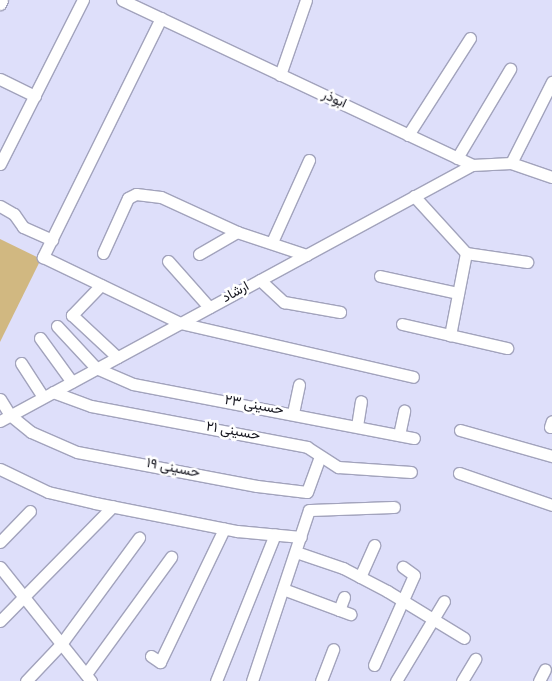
<!DOCTYPE html>
<meta charset="utf-8">
<style>
body{margin:0}
#map{position:relative;width:552px;height:681px;overflow:hidden;background:#dedffa;font-family:Overpass,Vazirmatn,sans-serif}
div>[style]{position:absolute}
.green>*{inset:0;background:#d1b881}
.roads{filter:drop-shadow(1px 0 #a2a3bc) drop-shadow(-1px 0 #a2a3bc) drop-shadow(0 1px #a2a3bc) drop-shadow(0 -1px #a2a3bc)}
.minor>*{height:11px;margin:-5.5px;padding:0 5.5px;transform-origin:5.5px;border-radius:5.5px;background:#fff}
span{translate:-50% -50%;white-space:nowrap;text-align:center;line-height:1.15;-webkit-text-stroke:5px #fff;paint-order:stroke}
.street-label{font-size:14px;color:#14141d}
</style>
<div id="map">
<div class="green">
<div style="clip-path:polygon(0 239px,41px 259px,0 342px)"></div>
</div>
<div class="roads">
<div class="minor">
<div style="left:122px;top:0;width:387px;rotate:25.2deg"></div>
<div style="left:472px;top:165px;width:39px;rotate:-3deg"></div>
<div style="left:511px;top:163px;width:43px;rotate:18.9deg"></div>
<div style="left:0;top:4px;width:4px;rotate:-63deg"></div>
<div style="left:161px;top:18px;width:267px;rotate:116.3deg"></div>
<div style="left:43px;top:257px;width:152px;rotate:25.7deg"></div>
<div style="left:180px;top:323px;width:239px;rotate:13deg"></div>
<div style="left:280px;top:75px;width:79px;rotate:-70.9deg"></div>
<div style="left:0;top:79px;width:39px;rotate:26deg"></div>
<div style="left:408px;top:135px;width:115px;rotate:-57.4deg"></div>
<div style="left:457px;top:158px;width:104px;rotate:-59.2deg"></div>
<div style="left:511px;top:163px;width:91px;rotate:-63.2deg"></div>
<div style="left:0;top:164px;width:184px;rotate:-63.2deg"></div>
<div style="left:414px;top:196px;width:77px;rotate:47.6deg"></div>
<div style="left:466px;top:253px;width:84px;rotate:101deg"></div>
<div style="left:0;top:206px;width:16px;rotate:30deg"></div>
<div style="left:14px;top:214px;width:16px;rotate:55deg"></div>
<div style="left:23px;top:227px;width:32px;rotate:24deg"></div>
<div style="left:272px;top:242px;width:90px;rotate:-65.7deg"></div>
<div style="left:103px;top:253px;width:60px;rotate:-65.6deg"></div>
<div style="left:128px;top:198px;width:9px;rotate:-27deg"></div>
<div style="left:136px;top:194px;width:25px;rotate:7deg"></div>
<div style="left:161px;top:197px;width:84px;rotate:24.7deg"></div>
<div style="left:237px;top:232px;width:73px;rotate:18.4deg"></div>
<div style="left:466px;top:253px;width:62px;rotate:8.4deg"></div>
<div style="left:199px;top:254px;width:44px;rotate:-30.1deg"></div>
<div style="left:168px;top:261px;width:62px;rotate:48.3deg"></div>
<div style="left:380px;top:276px;width:80px;rotate:12.3deg"></div>
<div style="left:260px;top:280px;width:33px;rotate:43deg"></div>
<div style="left:284px;top:302px;width:57px;rotate:10.1deg"></div>
<div style="left:101px;top:285px;width:42px;rotate:134deg"></div>
<div style="left:72px;top:315px;width:62px;rotate:43deg"></div>
<div style="left:402px;top:324px;width:108px;rotate:12.9deg"></div>
<div style="left:57px;top:326px;width:57px;rotate:47.1deg"></div>
<div style="left:96px;top:368px;width:40px;rotate:23.4deg"></div>
<div style="left:133px;top:384px;width:286px;rotate:10.9deg"></div>
<div style="left:40px;top:338px;width:54px;rotate:54deg"></div>
<div style="left:21px;top:363px;width:40px;rotate:57.1deg"></div>
<div style="left:53px;top:392px;width:40px;rotate:20.2deg"></div>
<div style="left:91px;top:406px;width:220px;rotate:10.7deg"></div>
<div style="left:307px;top:447px;width:37px;rotate:33deg"></div>
<div style="left:338px;top:467px;width:73px;rotate:3.9deg"></div>
<div style="left:0;top:399px;width:19px;rotate:58deg"></div>
<div style="left:10px;top:415px;width:27px;rotate:39deg"></div>
<div style="left:31px;top:432px;width:50px;rotate:23.5deg"></div>
<div style="left:77px;top:452px;width:183px;rotate:10.7deg"></div>
<div style="left:257px;top:486px;width:50px;rotate:6.8deg"></div>
<div style="left:307px;top:492px;width:38px;rotate:-70deg"></div>
<div style="left:293px;top:413px;width:29px;rotate:-78deg"></div>
<div style="left:0;top:421px;width:537px;rotate:-28.47deg"></div>
<div style="left:357px;top:426px;width:25px;rotate:-81deg"></div>
<div style="left:550px;top:427px;width:6px;rotate:-72deg"></div>
<div style="left:460px;top:430px;width:96px;rotate:15.8deg"></div>
<div style="left:399px;top:435px;width:25px;rotate:-78deg"></div>
<div style="left:0;top:469px;width:53px;rotate:25.6deg"></div>
<div style="left:48px;top:492px;width:48px;rotate:13.2deg"></div>
<div style="left:95px;top:503px;width:145px;rotate:11.2deg"></div>
<div style="left:237px;top:531px;width:64px;rotate:5.4deg"></div>
<div style="left:459px;top:473px;width:98px;rotate:19deg"></div>
<div style="left:0;top:542px;width:43px;rotate:-45.9deg"></div>
<div style="left:296px;top:552px;width:50px;rotate:18.8deg"></div>
<div style="left:343px;top:568px;width:50px;rotate:27.6deg"></div>
<div style="left:387px;top:591px;width:90px;rotate:31.4deg"></div>
<div style="left:0;top:567px;width:146px;rotate:51.4deg"></div>
<div style="left:360px;top:577px;width:35px;rotate:-66deg"></div>
<div style="left:283px;top:589px;width:72px;rotate:20.5deg"></div>
<div style="left:339px;top:610px;width:14px;rotate:-69deg"></div>
<div style="left:0;top:621px;width:161px;rotate:-45.5deg"></div>
<div style="left:151px;top:656px;width:11px;rotate:34deg"></div>
<div style="left:160px;top:662px;width:148px;rotate:-64.3deg"></div>
<div style="left:374px;top:665px;width:98px;rotate:-66deg"></div>
<div style="left:414px;top:575px;width:14px;rotate:-144deg"></div>
<div style="left:86px;top:674px;width:145px;rotate:-54deg"></div>
<div style="left:26px;top:681px;width:51px;rotate:-46.6deg"></div>
<div style="left:61px;top:644px;width:132px;rotate:-53.7deg"></div>
<div style="left:216px;top:681px;width:158px;rotate:-68.1deg"></div>
<div style="left:252px;top:681px;width:180px;rotate:-71.6deg"></div>
<div style="left:309px;top:510px;width:85px;rotate:-2deg"></div>
<div style="left:321px;top:681px;width:34px;rotate:-69deg"></div>
<div style="left:396px;top:681px;width:93px;rotate:-59deg"></div>
<div style="left:462px;top:681px;width:26px;rotate:-59deg"></div>
<div style="left:539px;top:681px;width:13px;rotate:-63deg"></div>
</div>
</div>
<div class="street-label">
<span style="left:334px;top:100px;rotate:25deg">ابوذر</span>
<span style="left:236px;top:293px;rotate:-29deg">ارشاد</span>
<span style="left:254px;top:406px;rotate:10deg">حسینی ۲۳</span>
<span style="left:233px;top:432px;rotate:10deg">حسینی ۲۱</span>
<span style="left:173px;top:469px;rotate:11deg">حسینی ۱۹</span>
</div>
</div>
